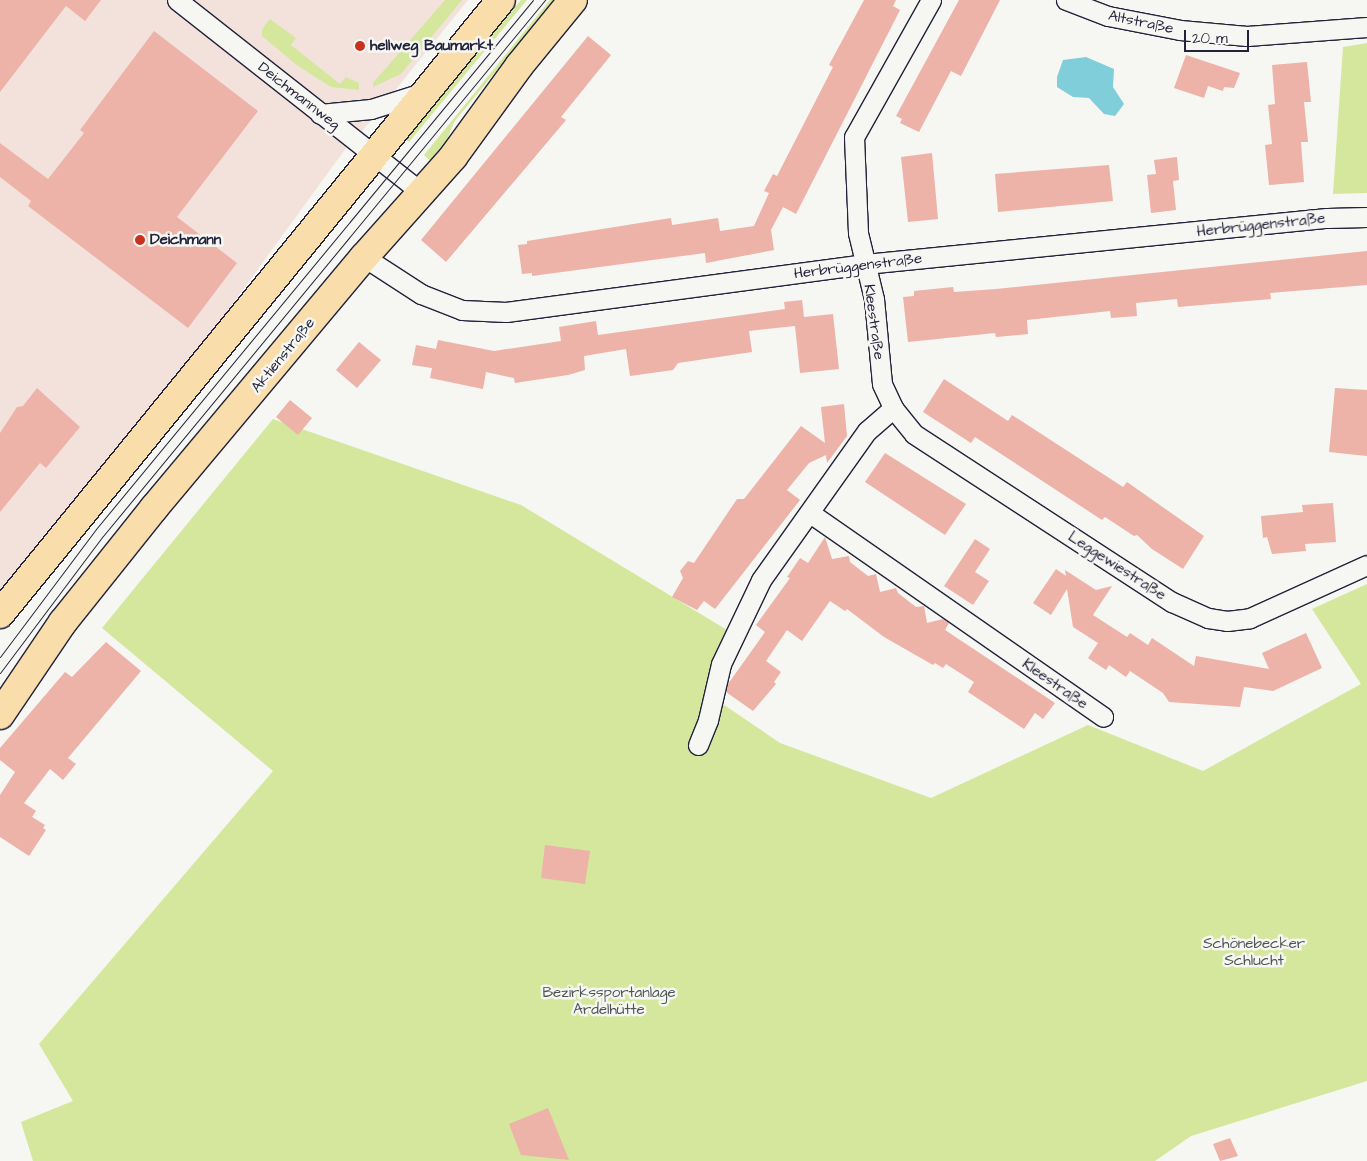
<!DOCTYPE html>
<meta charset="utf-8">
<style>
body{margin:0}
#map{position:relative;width:1367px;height:1161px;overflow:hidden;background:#f6f6f2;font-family:"Architects Daughter",sans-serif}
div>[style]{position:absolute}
.built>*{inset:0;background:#f3e2dc}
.green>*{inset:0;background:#d4e79c}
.water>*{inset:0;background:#7fceda}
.building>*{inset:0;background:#edb2a8}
.roads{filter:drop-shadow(1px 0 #22223b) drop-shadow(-1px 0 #22223b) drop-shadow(0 1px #22223b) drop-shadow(0 -1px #22223b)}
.minor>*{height:19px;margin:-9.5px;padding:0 9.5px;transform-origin:9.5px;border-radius:9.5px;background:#f6f6f2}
.primary>*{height:28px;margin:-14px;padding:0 14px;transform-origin:14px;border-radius:14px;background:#f9deab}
.tram>*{height:1px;margin:-0.5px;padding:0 0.5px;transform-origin:0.5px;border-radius:0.5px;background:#22223b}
.dots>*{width:14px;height:14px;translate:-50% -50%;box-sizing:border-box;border:2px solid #f6f6f2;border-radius:50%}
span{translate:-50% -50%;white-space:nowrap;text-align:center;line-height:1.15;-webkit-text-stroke:5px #f6f6f2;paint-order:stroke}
.street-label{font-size:15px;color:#22223b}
.poi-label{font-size:15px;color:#22223b;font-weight:700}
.left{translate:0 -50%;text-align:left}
.park-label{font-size:15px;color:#4e5353}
.scale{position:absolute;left:1184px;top:30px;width:65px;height:22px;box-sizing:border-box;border:2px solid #22223b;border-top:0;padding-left:6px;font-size:15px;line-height:18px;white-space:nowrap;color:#22223b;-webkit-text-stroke:4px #f6f6f2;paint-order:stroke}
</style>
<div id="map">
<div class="built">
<div style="clip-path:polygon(0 0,170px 0,349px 144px,132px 442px,0 595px)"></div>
<div style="clip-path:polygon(187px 0,468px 0,359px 135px)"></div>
</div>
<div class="green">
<div style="clip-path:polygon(445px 0,462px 0,401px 74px,373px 87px,373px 83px)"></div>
<div style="clip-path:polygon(521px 0,527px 0,409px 142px,405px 139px)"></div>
<div style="clip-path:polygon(550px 0,555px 0,454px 122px,441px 155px,431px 161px,424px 155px)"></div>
<div style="clip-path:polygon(270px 19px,296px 38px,291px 45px,340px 84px,346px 77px,359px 83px,359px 90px,331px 87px,298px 66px,262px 36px,262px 29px)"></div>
<div style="clip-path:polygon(1367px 43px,1367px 193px,1333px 194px,1343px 47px)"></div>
<div style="clip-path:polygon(273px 419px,521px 505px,732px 633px,705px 692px,780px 743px,931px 798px,1088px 725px,1203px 771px,1361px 684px,1312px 609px,1367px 584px,1367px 1081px,1191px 1136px,1155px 1161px,33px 1161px,21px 1122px,73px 1101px,39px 1044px,273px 771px,102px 628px)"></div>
</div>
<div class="water">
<div style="clip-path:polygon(1086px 57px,1114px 69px,1113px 87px,1124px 104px,1115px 116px,1104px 114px,1089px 98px,1073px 97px,1057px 87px,1057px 77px,1063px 60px)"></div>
</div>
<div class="building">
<div style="clip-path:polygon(0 0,101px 0,85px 21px,66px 6px,0 92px)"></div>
<div style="clip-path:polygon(864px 0,896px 0,893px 6px,900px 10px,796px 214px,783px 207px,771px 230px,774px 250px,706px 263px,705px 253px,532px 276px,532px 273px,522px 274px,518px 245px,527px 244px,527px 241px,671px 218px,672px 225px,718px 218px,720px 231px,754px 226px,769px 193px,764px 191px,773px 174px,777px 176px,833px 67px,829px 65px)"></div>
<div style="clip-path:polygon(959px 0,1000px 0,961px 76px,951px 71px,919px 132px,900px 123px,902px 119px,896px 116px)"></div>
<div style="clip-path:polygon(154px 31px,258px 111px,177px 217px,237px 263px,188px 328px,28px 206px,31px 201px,0 177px,0 143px,48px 179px,84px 133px,80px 130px)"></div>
<div style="clip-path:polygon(588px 36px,611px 55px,561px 117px,566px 120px,446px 262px,421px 240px)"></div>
<div style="clip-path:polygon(1186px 55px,1240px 73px,1234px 88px,1224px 87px,1223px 91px,1208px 86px,1204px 98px,1174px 88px)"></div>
<div style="clip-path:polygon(1307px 62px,1311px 102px,1304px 102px,1308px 142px,1301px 142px,1304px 182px,1269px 185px,1265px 145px,1272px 144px,1268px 105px,1275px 104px,1272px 65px)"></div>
<div style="clip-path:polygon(932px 153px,938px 219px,908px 222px,901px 157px)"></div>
<div style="clip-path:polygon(1177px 157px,1179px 180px,1173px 181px,1176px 210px,1151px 213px,1147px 175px,1156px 174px,1154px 160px)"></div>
<div style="clip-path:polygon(1109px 165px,1113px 201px,998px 212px,995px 174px)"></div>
<div style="clip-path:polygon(1367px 251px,1367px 285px,1270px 293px,1271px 299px,1178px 307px,1177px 299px,1136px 303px,1137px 316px,1111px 318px,1110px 311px,1027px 320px,1028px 334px,996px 337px,995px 333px,908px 342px,903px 297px,914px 296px,914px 291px,953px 287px,954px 292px,996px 289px)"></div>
<div style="clip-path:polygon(802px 300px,804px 317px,833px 314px,839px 369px,800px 373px,795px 326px,749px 331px,752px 352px,678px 363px,673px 370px,630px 376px,626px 349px,584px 356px,585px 370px,568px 375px,515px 383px,514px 378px,486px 372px,483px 389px,430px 378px,432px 368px,412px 365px,416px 345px,436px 349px,438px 340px,494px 351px,561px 341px,559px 327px,596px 321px,598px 335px,785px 309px,784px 302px)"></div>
<div style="clip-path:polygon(359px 342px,381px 360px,357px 388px,336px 370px)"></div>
<div style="clip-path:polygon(944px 379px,1008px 421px,1012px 415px,1123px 487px,1127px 482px,1204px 536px,1183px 569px,1152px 549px,1137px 535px,1134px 536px,1105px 517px,1102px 520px,975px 437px,971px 443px,923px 412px)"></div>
<div style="clip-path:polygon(37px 388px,80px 427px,46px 468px,40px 463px,0 512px,0 433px,17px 407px,23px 406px)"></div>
<div style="clip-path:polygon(1335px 388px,1367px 390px,1367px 456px,1329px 452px)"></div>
<div style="clip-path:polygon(290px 400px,312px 418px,298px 435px,276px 417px)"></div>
<div style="clip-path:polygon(844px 404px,847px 436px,827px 463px,826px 455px,809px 463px,787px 490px,800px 500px,715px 609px,704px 601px,697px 610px,672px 597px,683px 578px,680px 571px,688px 561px,694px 563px,737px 499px,744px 499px,801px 426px,825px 443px,821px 407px)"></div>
<div style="clip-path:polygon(885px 453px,966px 504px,945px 535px,865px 482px)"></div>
<div style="clip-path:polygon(1333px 503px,1336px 542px,1305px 544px,1306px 551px,1272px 554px,1267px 537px,1263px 538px,1261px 516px,1303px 512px,1302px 505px)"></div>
<div style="clip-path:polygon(825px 537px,832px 559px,849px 556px,850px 562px,868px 576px,876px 574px,880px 592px,896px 588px,898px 593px,916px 607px,924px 606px,927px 623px,943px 619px,949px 623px,945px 630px,1055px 703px,1043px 719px,1035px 713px,1024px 729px,968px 692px,974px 682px,946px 664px,943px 668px,935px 663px,933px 665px,884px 637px,847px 609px,845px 611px,830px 601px,802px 641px,787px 630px,766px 661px,781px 672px,774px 682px,776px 684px,753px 711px,726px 692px,728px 684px,765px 632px,756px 625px,790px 578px,787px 577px,800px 558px,808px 563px)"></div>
<div style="clip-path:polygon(975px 539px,990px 549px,975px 572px,989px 581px,973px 605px,944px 586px)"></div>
<div style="clip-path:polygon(1056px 569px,1066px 576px,1065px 570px,1096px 590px,1112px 586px,1093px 615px,1127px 637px,1130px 633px,1148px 645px,1152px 638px,1194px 666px,1196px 656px,1269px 669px,1262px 653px,1306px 633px,1322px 668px,1273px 691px,1244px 687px,1240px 707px,1169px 702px,1163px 693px,1130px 671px,1126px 677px,1109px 665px,1106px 670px,1088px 658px,1098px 643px,1073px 627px,1067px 589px,1051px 615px,1033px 603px)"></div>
<div style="clip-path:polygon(106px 642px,141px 671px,68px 758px,76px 764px,63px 780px,50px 769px,24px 803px,36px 811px,32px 817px,45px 825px,43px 828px,46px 830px,29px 856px,0 837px,0 795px,15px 772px,0 760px,0 748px,65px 672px,72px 677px)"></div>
<div style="clip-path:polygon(545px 845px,590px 851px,585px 884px,541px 878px)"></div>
<div style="clip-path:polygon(548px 1108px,569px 1160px,521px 1155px,509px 1124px)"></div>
<div style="clip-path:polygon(1230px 1138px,1238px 1156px,1220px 1161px,1213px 1144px)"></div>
</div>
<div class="roads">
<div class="minor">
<div style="left:177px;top:0;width:310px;rotate:38.2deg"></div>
<div style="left:931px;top:0;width:157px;rotate:119.3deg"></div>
<div style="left:854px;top:137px;width:96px;rotate:87.6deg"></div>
<div style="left:858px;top:233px;width:68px;rotate:76.4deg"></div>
<div style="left:874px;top:299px;width:85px;rotate:84.6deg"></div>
<div style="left:882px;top:384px;width:26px;rotate:65deg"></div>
<div style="left:893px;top:408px;width:33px;rotate:51deg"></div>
<div style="left:914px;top:434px;width:308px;rotate:33.1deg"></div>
<div style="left:1172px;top:602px;width:39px;rotate:24deg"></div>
<div style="left:1208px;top:618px;width:19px;rotate:9deg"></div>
<div style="left:1227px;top:621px;width:23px;rotate:-7deg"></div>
<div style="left:1250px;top:618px;width:128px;rotate:-24.4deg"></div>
<div style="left:1066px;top:0;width:45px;rotate:20.9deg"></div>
<div style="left:1108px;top:16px;width:73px;rotate:11deg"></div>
<div style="left:1180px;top:30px;width:67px;rotate:5.1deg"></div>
<div style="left:1247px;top:36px;width:120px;rotate:-4.3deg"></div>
<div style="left:320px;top:114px;width:51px;rotate:-5.6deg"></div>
<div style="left:371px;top:109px;width:57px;rotate:-17.5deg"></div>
<div style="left:364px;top:257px;width:68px;rotate:33deg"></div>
<div style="left:421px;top:294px;width:44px;rotate:21.3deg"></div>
<div style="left:462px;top:310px;width:44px;rotate:2.6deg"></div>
<div style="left:506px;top:312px;width:362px;rotate:-7.6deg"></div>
<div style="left:865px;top:264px;width:464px;rotate:-5.7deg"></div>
<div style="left:1327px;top:218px;width:40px;rotate:-1.4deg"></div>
<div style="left:810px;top:513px;width:357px;rotate:34.8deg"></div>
<div style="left:698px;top:745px;width:27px;rotate:-68deg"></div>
<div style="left:708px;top:720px;width:57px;rotate:-76.9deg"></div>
<div style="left:721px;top:664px;width:93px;rotate:-64.5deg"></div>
<div style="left:761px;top:580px;width:183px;rotate:-54.6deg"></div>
<div style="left:867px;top:431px;width:35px;rotate:-41deg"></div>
</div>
<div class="primary">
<div style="left:0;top:614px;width:792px;rotate:-50.79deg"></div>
<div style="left:0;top:715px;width:112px;rotate:-55.9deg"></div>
<div style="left:63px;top:622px;width:146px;rotate:-51.4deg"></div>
<div style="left:154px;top:508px;width:327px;rotate:-50.1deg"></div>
<div style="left:364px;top:257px;width:134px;rotate:-48.3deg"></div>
<div style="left:453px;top:157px;width:112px;rotate:-54deg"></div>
<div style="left:519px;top:66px;width:85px;rotate:-50.7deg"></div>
</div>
</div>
<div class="tram">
<div style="left:0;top:657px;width:160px;rotate:-53.1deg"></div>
<div style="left:96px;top:529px;width:686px;rotate:-50.44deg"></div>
<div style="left:0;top:673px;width:171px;rotate:-53.1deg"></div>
<div style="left:103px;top:536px;width:695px;rotate:-50.49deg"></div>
</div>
<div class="dots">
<div style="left:360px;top:46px;background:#c8321e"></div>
<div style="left:140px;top:240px;background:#c8321e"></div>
</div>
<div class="street-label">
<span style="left:1141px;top:22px;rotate:12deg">Altstraße</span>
<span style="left:299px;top:96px;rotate:38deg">Deichmannweg</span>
<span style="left:1261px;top:225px;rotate:-6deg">Herbrüggenstraße</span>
<span style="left:858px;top:266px;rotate:-7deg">Herbrüggenstraße</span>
<span style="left:874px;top:322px;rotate:82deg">Kleestraße</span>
<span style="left:283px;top:355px;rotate:-51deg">Aktienstraße</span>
<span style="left:1117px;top:566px;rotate:33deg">Leggewiestraße</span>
<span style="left:1055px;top:684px;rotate:35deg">Kleestraße</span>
</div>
<div class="poi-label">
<span class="left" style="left:370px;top:46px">hellweg Baumarkt</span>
<span class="left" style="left:150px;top:240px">Deichmann</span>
</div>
<div class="park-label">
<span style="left:1254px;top:952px">Schönebecker<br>Schlucht</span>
<span style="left:609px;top:1001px">Bezirkssportanlage<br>Ardelhütte</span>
</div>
<div class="scale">20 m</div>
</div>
